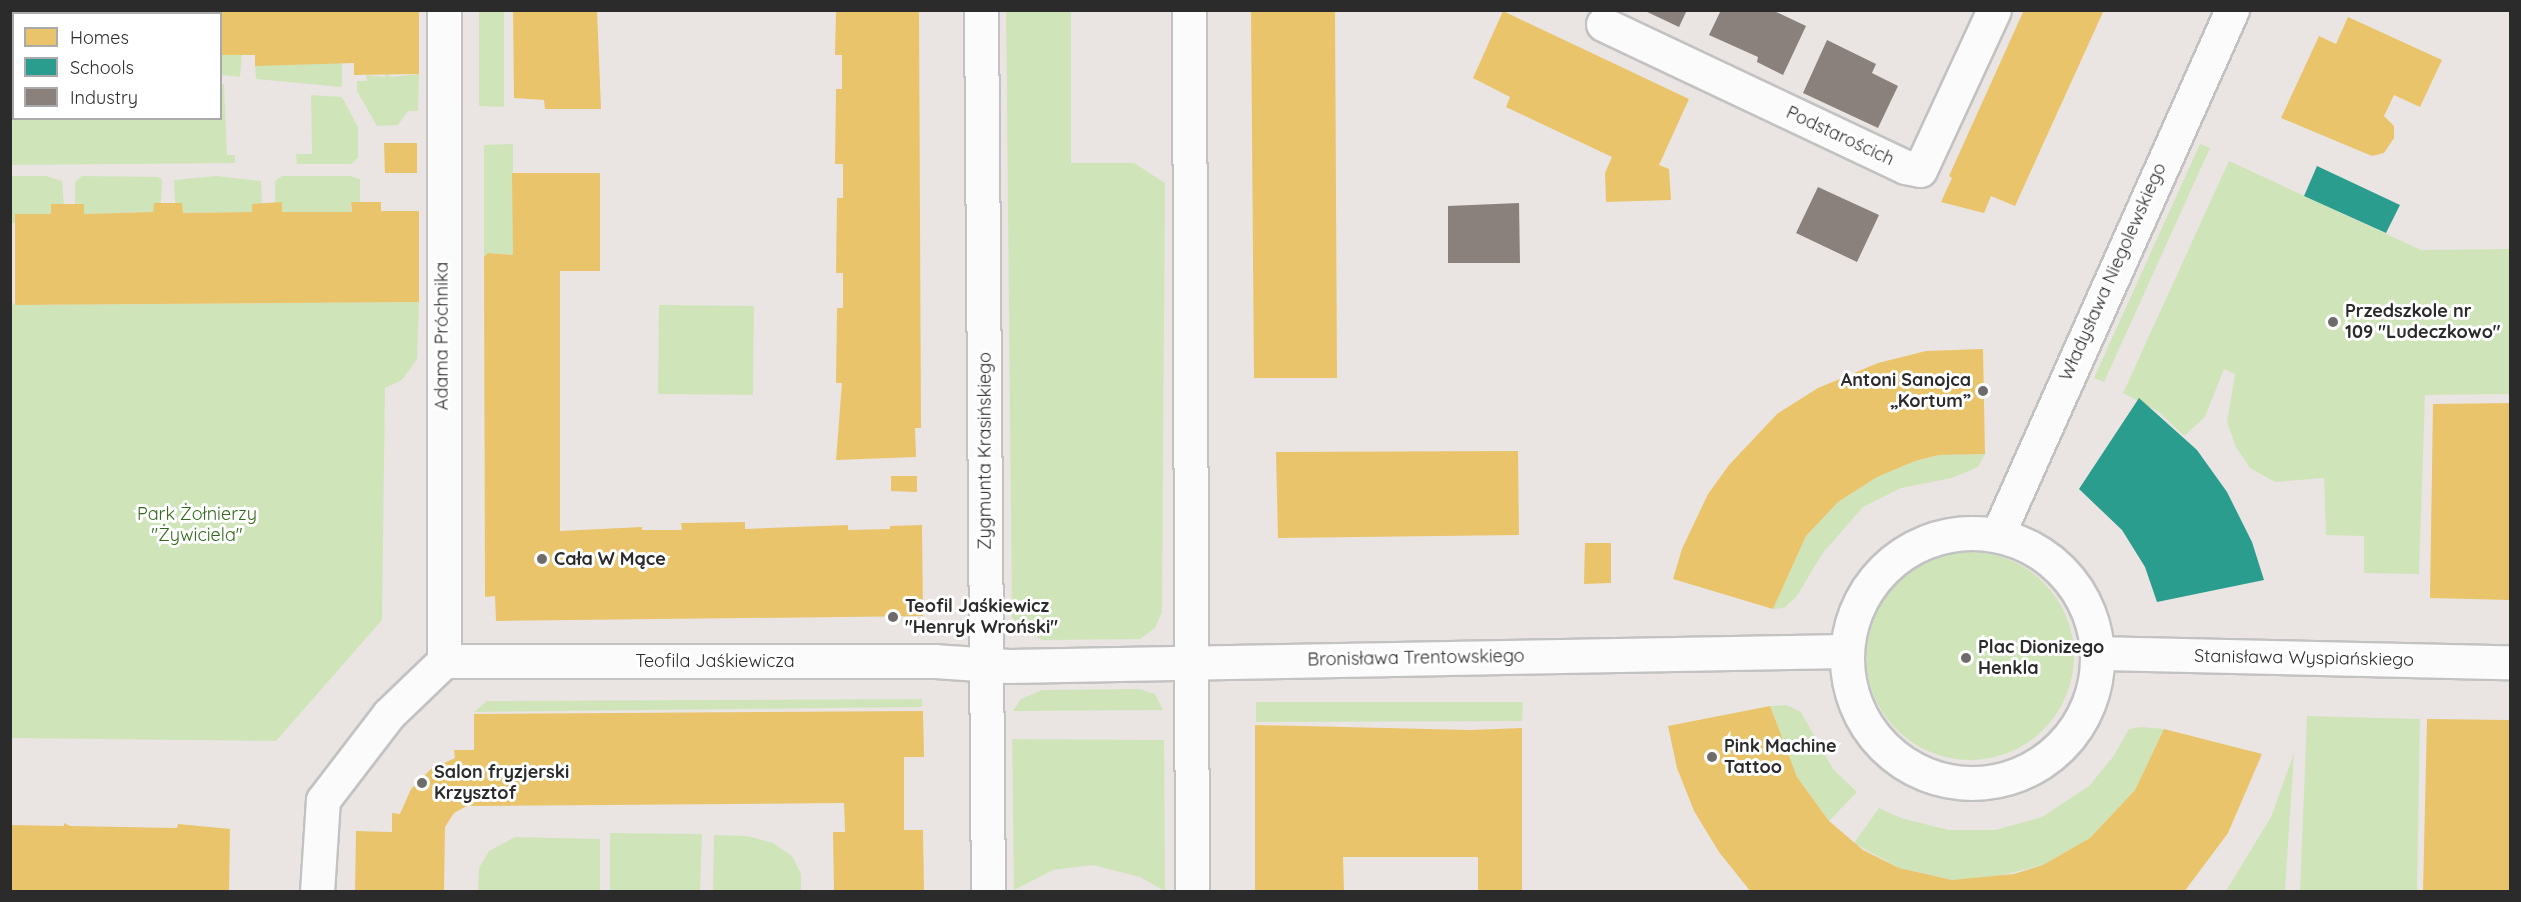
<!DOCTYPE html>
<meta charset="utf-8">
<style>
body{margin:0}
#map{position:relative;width:2521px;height:902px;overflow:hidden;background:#eae5e2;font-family:Quicksand,sans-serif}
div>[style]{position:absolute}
.green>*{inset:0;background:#d0e4ba}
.round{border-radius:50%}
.homes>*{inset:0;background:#e9c46a}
.schools>*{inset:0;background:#2a9d8f}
.industry>*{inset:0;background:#8a817c}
.roads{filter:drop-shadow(2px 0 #c3c2c2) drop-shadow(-2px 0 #c3c2c2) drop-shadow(0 2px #c3c2c2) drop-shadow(0 -2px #c3c2c2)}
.minor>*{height:33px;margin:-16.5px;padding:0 16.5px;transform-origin:16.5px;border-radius:16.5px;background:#fcfbfb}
.minor>.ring{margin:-16.5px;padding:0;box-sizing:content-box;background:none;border:33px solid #fcfbfb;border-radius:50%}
.tertiary>*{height:33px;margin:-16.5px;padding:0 16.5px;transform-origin:16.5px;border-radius:16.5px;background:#fcfbfb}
.dots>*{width:16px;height:16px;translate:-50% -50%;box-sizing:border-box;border:3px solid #fff;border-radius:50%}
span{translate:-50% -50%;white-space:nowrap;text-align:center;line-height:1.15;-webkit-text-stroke:6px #fff;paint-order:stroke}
.street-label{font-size:18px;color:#2b2b2b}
.poi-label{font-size:18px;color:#2b2b2b;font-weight:700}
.left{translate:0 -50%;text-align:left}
.right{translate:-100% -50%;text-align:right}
.park-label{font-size:18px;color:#33691a}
.frame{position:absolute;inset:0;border:12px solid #2b2b2b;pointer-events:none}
.legend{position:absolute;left:12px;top:12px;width:210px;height:108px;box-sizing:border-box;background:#fff;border:2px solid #aaa;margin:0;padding:8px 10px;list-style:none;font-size:18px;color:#2b2b2b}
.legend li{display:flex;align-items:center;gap:12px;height:30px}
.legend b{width:30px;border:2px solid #aaa}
</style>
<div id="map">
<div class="green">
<div style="clip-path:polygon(479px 11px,504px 11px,504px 107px,479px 106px)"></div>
<div style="clip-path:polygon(1006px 11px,1071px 11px,1071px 163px,1134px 163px,1165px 183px,1162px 612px,1155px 628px,1140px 639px,1043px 640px,1021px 630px,1012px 617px)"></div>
<div style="clip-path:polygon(221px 55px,242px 55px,240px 77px,221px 75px)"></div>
<div style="clip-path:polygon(280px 63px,342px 63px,342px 87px,256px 79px,255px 66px)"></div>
<div style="clip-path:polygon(385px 73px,391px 77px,419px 74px,418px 111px,408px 111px,398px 125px,377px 126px,357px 91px,357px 81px,367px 81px,366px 75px,385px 77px)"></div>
<div style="clip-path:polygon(221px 84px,224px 84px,227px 155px,235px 155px,235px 163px,11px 165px,13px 99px,14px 118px,220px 118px)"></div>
<div style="clip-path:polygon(311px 95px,342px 97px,358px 127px,358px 158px,351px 164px,297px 164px,296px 154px,312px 154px)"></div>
<div style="clip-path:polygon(513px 144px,513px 255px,488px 253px,484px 257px,484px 145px)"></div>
<div style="clip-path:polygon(2200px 144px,2210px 148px,2104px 382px,2094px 378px)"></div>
<div style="clip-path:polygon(2229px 161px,2421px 250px,2510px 249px,2510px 394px,2425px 395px,2419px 574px,2364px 573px,2364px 536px,2326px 535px,2324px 478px,2275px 482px,2250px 468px,2236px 447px,2227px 422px,2235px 374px,2224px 369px,2205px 417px,2184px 436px,2159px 412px,2123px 393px)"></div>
<div style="clip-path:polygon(11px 176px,46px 176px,62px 181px,64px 206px,51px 214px,15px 214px,15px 223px,11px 223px)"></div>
<div style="clip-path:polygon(82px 176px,158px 177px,162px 180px,161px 204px,154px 203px,153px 212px,84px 214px,84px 204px,75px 205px,75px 182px)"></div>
<div style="clip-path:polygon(216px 176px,261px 181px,262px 205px,253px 204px,252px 212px,183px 213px,182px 203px,175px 204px,174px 180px)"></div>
<div style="clip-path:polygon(282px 176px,350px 176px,360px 179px,360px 204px,351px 202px,352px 212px,282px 212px,275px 204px,275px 181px)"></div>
<div style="clip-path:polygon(11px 301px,15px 305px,419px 302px,417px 359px,402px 380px,385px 388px,382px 620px,276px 741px,11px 738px)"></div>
<div style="clip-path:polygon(659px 305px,754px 306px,753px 395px,658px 394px)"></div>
<div style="clip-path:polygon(1985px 454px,1978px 467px,1952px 478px,1901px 488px,1863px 507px,1822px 554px,1797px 596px,1784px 608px,1773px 609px,1806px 536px,1838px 502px,1877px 477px,1915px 461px,1940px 455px)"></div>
<div class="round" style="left:1866px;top:552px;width:208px;height:208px"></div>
<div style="clip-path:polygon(1139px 689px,1155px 694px,1163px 710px,1013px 711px,1021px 699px,1042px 690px)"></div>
<div style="clip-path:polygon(922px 699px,922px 707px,474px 712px,487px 701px)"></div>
<div style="clip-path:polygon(1256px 702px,1523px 702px,1522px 721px,1256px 722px)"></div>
<div style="clip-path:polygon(1786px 705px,1801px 712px,1833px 769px,1857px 792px,1829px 821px,1797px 777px,1778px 733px,1770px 706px)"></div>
<div style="clip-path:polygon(2307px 716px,2420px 719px,2417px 891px,2300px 891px)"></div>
<div style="clip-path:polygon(2141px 727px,2164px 729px,2135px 790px,2090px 838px,2043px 865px,1982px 880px,1952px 880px,1899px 868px,1854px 843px,1879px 808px,1901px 818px,1949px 830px,1995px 830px,2042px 817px,2089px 786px,2113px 757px,2129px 729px)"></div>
<div style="clip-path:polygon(1012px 739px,1164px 740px,1165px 891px,1140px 877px,1093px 865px,1053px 870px,1014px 890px)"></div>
<div style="clip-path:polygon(2294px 753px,2285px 891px,2226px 891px,2271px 817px)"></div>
<div style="clip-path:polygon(610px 833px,702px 834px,700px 891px,610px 891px)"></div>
<div style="clip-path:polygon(714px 835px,747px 836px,773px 843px,792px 856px,801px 874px,801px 891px,713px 891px)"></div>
<div style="clip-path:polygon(515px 837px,600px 839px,600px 891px,478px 891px,479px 868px,489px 851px)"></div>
</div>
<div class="homes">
<div style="clip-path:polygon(15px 10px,419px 10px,419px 74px,354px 75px,354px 63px,255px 66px,255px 55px,220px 55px,220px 14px)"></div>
<div style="clip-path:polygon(513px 10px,597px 10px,601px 109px,545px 109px,544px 100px,514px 98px)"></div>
<div style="clip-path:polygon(836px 10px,919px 10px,921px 428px,915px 428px,916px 457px,836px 460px,842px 383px,836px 383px,837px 308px,843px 308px,843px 273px,836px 273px,837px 198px,843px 198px,843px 164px,835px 164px,836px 89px,842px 89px,842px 55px,835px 55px)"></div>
<div style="clip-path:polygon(1251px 10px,1335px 10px,1337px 378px,1254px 378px)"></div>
<div style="clip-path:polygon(2024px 10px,2104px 10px,2015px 206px,1991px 196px,1984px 213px,1941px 202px,1952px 178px,1949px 176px)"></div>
<div style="clip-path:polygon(1503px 11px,1689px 99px,1659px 165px,1669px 169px,1671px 200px,1606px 202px,1605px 173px,1612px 157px,1506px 107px,1510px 97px,1473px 78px)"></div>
<div style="clip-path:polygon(2348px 17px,2442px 60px,2420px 107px,2394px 95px,2384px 116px,2394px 126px,2394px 138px,2384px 153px,2372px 156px,2281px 118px,2319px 36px,2336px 44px)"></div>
<div style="clip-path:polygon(384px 143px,417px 143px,417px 173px,385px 173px)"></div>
<div style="clip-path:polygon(512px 173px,600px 173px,600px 271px,560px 271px,560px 531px,642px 527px,642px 530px,682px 530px,681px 523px,745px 522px,745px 529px,848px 525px,848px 530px,890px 529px,890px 526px,922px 525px,923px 616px,496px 621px,495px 596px,485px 597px,484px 257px,488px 253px,513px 255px)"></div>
<div style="clip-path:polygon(282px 202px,282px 212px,352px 212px,351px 202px,381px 202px,381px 211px,419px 211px,419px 302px,15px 305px,15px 214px,51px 214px,51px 204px,84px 204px,84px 214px,153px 212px,154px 203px,182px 203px,183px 213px,252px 212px,252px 204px)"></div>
<div style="clip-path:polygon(1983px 349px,1985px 454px,1939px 455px,1915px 461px,1877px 477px,1838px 502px,1806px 536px,1773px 609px,1673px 579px,1682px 549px,1708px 494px,1729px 465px,1777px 414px,1818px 388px,1878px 363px,1926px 351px)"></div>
<div style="clip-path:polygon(2510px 403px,2510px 600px,2430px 598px,2433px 404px)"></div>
<div style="clip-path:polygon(1518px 451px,1519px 535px,1278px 538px,1276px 452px)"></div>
<div style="clip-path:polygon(891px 476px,917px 476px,917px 492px,891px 491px)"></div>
<div style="clip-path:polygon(1585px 543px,1611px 543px,1611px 583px,1584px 584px)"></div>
<div style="clip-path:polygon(1770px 706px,1797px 777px,1829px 821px,1863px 850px,1899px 868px,1952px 880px,2014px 874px,2043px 865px,2090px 838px,2135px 790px,2164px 729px,2262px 754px,2228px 833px,2184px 892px,1751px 892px,1719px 852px,1694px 811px,1677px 768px,1668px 726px)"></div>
<div style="clip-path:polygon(923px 711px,924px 757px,904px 757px,904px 830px,923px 830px,924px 892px,834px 892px,833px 832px,845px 832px,844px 803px,467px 806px,454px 813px,445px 827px,444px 892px,355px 892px,356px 831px,392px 832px,392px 813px,400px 814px,411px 789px,431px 769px,455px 758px,454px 750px,474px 750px,474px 714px)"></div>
<div style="clip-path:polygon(2427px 719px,2510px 720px,2510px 892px,2423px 892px)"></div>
<div style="clip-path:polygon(1255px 725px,1470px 730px,1522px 728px,1522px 892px,1478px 892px,1478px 857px,1343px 857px,1344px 892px,1255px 892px)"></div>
<div style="clip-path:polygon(64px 823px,70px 826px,177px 828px,178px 824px,230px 829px,229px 892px,10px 892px,10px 825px,64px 826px)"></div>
</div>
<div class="schools">
<div style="clip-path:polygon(2317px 166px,2400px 205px,2386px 233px,2304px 196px)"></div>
<div style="clip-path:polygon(2139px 398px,2197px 450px,2227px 492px,2252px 542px,2264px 580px,2157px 602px,2145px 567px,2122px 530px,2079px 489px)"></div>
</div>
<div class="industry">
<div style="clip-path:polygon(1643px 10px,1687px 10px,1679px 27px)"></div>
<div style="clip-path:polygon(1721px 10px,1772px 10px,1806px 26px,1783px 75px,1757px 62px,1758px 57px,1709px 35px)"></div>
<div style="clip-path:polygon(1827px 40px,1876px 64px,1872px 73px,1898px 86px,1878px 128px,1803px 93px)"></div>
<div style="clip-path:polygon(1818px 187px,1879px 215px,1857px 262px,1796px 233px)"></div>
<div style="clip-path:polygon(1519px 203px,1520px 263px,1448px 263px,1448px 206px)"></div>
</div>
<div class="roads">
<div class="minor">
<div style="left:444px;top:10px;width:651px;rotate:90deg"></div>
<div style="left:1603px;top:24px;width:334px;rotate:25.3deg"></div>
<div style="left:1905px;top:167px;width:15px;rotate:11deg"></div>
<div style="left:1920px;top:170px;width:176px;rotate:-65.2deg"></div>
<div class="ring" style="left:1847px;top:533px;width:217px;height:217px"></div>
<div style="left:1998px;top:534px;width:574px;rotate:-65.94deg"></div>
<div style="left:2098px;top:653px;width:412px;rotate:1.3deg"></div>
<div style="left:444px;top:661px;width:491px"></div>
<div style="left:935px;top:661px;width:74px;rotate:3.9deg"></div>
<div style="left:1009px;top:666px;width:837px;rotate:-1.03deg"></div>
<div style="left:317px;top:892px;width:92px;rotate:-86.3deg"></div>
<div style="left:323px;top:800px;width:108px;rotate:-52.5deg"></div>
<div style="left:389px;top:714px;width:76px;rotate:-43.9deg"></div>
</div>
<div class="tertiary">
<div style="left:981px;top:10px;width:882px;rotate:89.55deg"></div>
<div style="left:1189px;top:10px;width:882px;rotate:89.81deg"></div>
</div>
</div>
<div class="dots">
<div style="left:2333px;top:322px;background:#6e6c6b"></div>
<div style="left:1983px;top:391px;background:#6e6c6b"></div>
<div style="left:542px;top:559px;background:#6e6c6b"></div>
<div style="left:893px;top:617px;background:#6e6c6b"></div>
<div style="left:1966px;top:658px;background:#6e6c6b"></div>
<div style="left:1712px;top:757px;background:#6e6c6b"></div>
<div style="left:422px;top:783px;background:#6e6c6b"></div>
</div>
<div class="street-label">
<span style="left:1840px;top:136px;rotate:25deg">Podstarościch</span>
<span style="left:2113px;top:272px;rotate:-66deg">Władysława Niegolewskiego</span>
<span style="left:442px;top:336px;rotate:-90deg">Adama Próchnika</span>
<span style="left:985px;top:451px;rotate:-90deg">Zygmunta Krasińskiego</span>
<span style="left:1416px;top:658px;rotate:-1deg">Bronisława Trentowskiego</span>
<span style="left:2304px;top:658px;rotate:1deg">Stanisława Wyspiańskiego</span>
<span style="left:715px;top:661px">Teofila Jaśkiewicza</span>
</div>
<div class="poi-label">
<span class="left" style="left:2345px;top:322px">Przedszkole nr<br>109 "Ludeczkowo"</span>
<span class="right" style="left:1971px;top:391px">Antoni Sanojca<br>„Kortum”</span>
<span class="left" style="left:554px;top:559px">Cała W Mące</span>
<span class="left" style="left:905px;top:617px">Teofil Jaśkiewicz<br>"Henryk Wroński"</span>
<span class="left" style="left:1978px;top:658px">Plac Dionizego<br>Henkla</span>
<span class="left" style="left:1724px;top:757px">Pink Machine<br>Tattoo</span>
<span class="left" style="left:434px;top:783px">Salon fryzjerski<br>Krzysztof</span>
</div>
<div class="park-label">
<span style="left:197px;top:525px">Park Żołnierzy<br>"Żywiciela"</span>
</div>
<div class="frame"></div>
<ul class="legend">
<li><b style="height:16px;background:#e9c46a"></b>Homes</li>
<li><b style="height:16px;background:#2a9d8f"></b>Schools</li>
<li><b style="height:16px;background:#8a817c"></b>Industry</li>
</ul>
</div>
